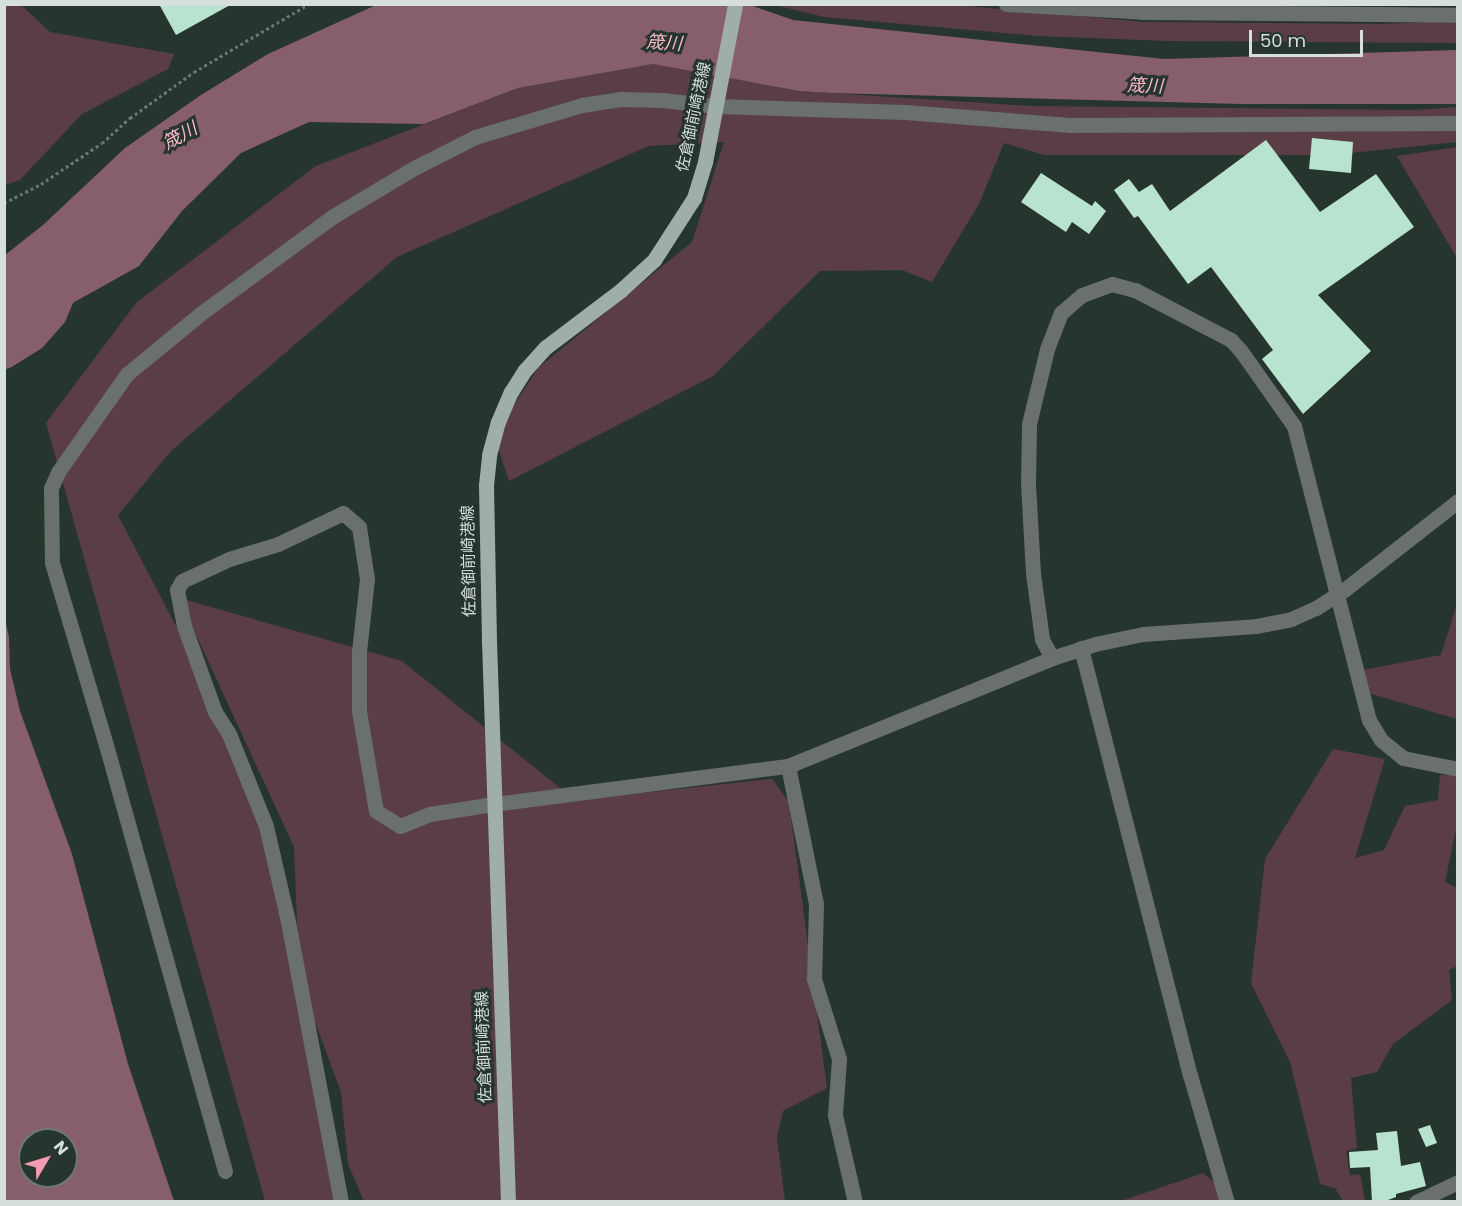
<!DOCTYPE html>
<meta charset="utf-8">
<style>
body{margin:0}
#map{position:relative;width:1462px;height:1206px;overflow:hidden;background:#27352f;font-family:Poppins,"Noto Sans JP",sans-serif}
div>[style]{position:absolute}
.green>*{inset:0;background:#5a3d45}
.water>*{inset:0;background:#875f6a}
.river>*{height:27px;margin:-13.5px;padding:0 13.5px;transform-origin:13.5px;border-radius:13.5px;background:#875f6a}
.building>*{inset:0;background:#b8e3ce}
.path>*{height:3px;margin-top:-1.5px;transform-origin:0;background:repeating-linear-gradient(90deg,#6b7772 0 3px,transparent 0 6px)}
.minor>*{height:15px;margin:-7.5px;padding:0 7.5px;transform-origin:7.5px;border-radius:7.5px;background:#69706d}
.major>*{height:15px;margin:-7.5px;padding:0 7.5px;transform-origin:7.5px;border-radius:7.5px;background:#9faea7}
span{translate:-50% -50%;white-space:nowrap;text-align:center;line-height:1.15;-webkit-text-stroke:6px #27352f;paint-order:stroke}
.street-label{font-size:16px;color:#d6dfdb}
.water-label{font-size:18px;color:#ffb9cc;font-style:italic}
.frame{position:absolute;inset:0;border:6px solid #d6dfdb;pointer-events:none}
.north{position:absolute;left:18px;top:1128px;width:60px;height:60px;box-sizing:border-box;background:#27352f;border:2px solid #6d7974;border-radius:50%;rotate:52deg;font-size:16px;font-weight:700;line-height:24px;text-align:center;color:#d6dfdb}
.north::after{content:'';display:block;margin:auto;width:21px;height:27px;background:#f19ab2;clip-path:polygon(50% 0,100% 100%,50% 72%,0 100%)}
.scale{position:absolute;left:1249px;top:30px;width:114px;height:27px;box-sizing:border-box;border:3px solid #d6dfdb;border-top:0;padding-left:8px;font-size:18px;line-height:21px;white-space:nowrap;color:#d6dfdb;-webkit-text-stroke:4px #27352f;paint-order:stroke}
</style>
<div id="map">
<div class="green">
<div style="clip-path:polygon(945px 4px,1145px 22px,1381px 24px,1457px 21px,1457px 43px,1168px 41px,1038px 36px,824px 17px,775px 5px)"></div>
<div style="clip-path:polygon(4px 5px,21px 5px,50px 32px,174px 54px,168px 69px,82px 114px,20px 180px,5px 185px)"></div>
<div style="clip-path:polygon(653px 64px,799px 91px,1030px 106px,1414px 110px,1457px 107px,1457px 142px,1331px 155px,1044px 155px,1004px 143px,979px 204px,932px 282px,902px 270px,820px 271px,713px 376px,509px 481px,494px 436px,538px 368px,692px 242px,724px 142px,649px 146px,397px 257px,171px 451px,118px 515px,189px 651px,271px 837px,299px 974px,294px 847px,179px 598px,402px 661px,575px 800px,772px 779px,789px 802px,827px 1088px,783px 1111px,777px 1138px,785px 1201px,364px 1201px,348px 1164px,341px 1092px,301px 984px,342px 1201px,265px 1201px,46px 423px,137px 302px,316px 166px,518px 88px)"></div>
<div style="clip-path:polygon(1457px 147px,1458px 147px,1457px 258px,1397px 156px)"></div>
<div style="clip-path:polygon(1457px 604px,1457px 719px,1368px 693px,1363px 670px,1441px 655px)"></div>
<div style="clip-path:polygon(1333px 749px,1385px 759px,1355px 858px,1384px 850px,1405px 806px,1438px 800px,1440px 775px,1457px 775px,1457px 825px,1445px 882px,1457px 888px,1457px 966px,1449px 970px,1452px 1000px,1393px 1044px,1377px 1072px,1351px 1078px,1357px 1148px,1346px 1151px,1350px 1175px,1360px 1174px,1365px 1201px,1343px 1201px,1335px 1188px,1320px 1184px,1290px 1062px,1251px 983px,1265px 859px)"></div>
<div style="clip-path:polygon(1203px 1173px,1215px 1183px,1221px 1202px,1118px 1202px)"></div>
</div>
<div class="water">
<div style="clip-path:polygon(376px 5px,750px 5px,793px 20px,1164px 59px,1457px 50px,1457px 104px,1241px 104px,830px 93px,799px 91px,653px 64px,518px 88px,424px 124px,309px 122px,241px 153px,182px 211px,139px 266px,53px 314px,33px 337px,5px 355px,5px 255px,43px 225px,125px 148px,201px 95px,268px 54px)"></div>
<div style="clip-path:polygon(evenodd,5px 620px,9px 637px,10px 669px,20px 711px,72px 854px,128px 1064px,174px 1201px,5px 1201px,5px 620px,30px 1140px,66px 1140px,66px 1176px,30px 1176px,30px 1140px)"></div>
</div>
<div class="river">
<div style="left:4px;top:355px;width:34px;rotate:-32deg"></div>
<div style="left:33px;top:337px;width:30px;rotate:-49deg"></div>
<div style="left:53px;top:314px;width:34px;rotate:-67deg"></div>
</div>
<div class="building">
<div style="clip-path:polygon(159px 4px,232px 4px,176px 35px)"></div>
<div style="clip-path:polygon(1312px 138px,1353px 142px,1351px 173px,1309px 169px)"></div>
<div style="clip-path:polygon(1266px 140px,1320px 212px,1376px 174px,1414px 227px,1318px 295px,1371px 351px,1303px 414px,1262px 359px,1273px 350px,1211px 267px,1188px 284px,1138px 216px,1134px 218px,1114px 190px,1129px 179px,1139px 192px,1152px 184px,1170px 211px)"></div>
<div style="clip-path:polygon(1041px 173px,1092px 206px,1095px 201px,1106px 211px,1089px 234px,1072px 222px,1066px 232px,1021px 202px)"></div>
<div style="clip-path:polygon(1430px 1125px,1437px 1143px,1426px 1147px,1418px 1129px)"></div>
<div style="clip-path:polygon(1397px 1131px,1401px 1166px,1420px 1162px,1426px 1186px,1396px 1194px,1396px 1197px,1383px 1202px,1372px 1202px,1370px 1167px,1350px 1168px,1349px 1152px,1378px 1150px,1376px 1133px)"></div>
</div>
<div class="path">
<div style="left:4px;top:203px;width:42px;rotate:-27.2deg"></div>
<div style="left:41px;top:184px;width:73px;rotate:-33.9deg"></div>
<div style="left:102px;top:143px;width:38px;rotate:-42deg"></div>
<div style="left:130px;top:118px;width:79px;rotate:-35.7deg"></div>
<div style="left:194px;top:72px;width:134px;rotate:-30.6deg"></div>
</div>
<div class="minor">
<div style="left:1006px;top:4px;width:137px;rotate:3.3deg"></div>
<div style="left:1143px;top:12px;width:315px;rotate:0.5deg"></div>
<div style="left:1081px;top:648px;width:441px;rotate:75.7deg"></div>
<div style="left:1190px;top:1075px;width:132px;rotate:73.8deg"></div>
<div style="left:1052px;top:658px;width:21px;rotate:-118deg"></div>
<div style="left:1042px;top:639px;width:67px;rotate:-97.8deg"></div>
<div style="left:1033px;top:573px;width:89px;rotate:-93.2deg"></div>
<div style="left:1028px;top:484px;width:60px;rotate:-89deg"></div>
<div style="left:1029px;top:424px;width:77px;rotate:-76.5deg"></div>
<div style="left:1047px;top:349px;width:39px;rotate:-69deg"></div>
<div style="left:1061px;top:313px;width:28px;rotate:-41deg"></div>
<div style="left:1082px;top:295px;width:32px;rotate:-20deg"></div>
<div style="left:1112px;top:284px;width:24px;rotate:15deg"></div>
<div style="left:1135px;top:290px;width:108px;rotate:27.5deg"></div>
<div style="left:1231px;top:340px;width:15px;rotate:48deg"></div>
<div style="left:1241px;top:351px;width:92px;rotate:54.8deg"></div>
<div style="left:1294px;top:426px;width:303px;rotate:75.7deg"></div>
<div style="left:1369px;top:720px;width:23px;rotate:59deg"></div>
<div style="left:1381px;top:740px;width:28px;rotate:39deg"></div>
<div style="left:1403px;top:758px;width:56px;rotate:11.3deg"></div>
<div style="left:788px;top:766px;width:141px;rotate:78.5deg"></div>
<div style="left:816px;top:904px;width:75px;rotate:91.5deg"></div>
<div style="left:814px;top:979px;width:84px;rotate:72.6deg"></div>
<div style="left:839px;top:1059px;width:56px;rotate:94.1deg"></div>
<div style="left:835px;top:1115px;width:89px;rotate:77.1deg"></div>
<div style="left:225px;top:1171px;width:442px;rotate:-105.6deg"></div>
<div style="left:106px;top:745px;width:190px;rotate:-106.5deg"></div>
<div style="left:52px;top:563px;width:75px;rotate:-90.8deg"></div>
<div style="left:51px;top:488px;width:17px;rotate:-66deg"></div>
<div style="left:58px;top:472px;width:120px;rotate:-54.9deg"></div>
<div style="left:127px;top:374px;width:94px;rotate:-39.4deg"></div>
<div style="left:200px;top:314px;width:164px;rotate:-36.3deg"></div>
<div style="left:332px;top:217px;width:96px;rotate:-30.9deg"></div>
<div style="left:414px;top:168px;width:68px;rotate:-26.9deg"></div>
<div style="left:475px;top:137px;width:112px;rotate:-16.7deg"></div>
<div style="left:582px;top:105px;width:38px;rotate:-9deg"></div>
<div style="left:620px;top:99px;width:42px;rotate:1.4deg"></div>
<div style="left:662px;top:100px;width:54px;rotate:6.3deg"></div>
<div style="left:716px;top:106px;width:189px;rotate:1.8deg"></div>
<div style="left:905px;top:112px;width:166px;rotate:4.5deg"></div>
<div style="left:1070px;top:125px;width:388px;rotate:-0.3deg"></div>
<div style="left:341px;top:1202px;width:290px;rotate:-100.7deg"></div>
<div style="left:287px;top:917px;width:93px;rotate:-103deg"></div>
<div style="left:266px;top:826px;width:99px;rotate:-111.9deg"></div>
<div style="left:229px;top:734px;width:26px;rotate:-122deg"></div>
<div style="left:215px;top:712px;width:91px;rotate:-109.8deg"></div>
<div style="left:184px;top:626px;width:37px;rotate:-101deg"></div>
<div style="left:177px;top:590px;width:10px;rotate:-61deg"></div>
<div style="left:182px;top:581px;width:52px;rotate:-25.1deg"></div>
<div style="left:229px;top:559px;width:51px;rotate:-17deg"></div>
<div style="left:278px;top:544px;width:72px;rotate:-25.5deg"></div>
<div style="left:343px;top:513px;width:21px;rotate:41deg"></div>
<div style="left:359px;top:527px;width:53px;rotate:81.3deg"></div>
<div style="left:367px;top:579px;width:73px;rotate:96.3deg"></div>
<div style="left:359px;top:652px;width:59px;rotate:90deg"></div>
<div style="left:359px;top:711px;width:101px;rotate:80.4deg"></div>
<div style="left:376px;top:811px;width:28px;rotate:32deg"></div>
<div style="left:400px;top:826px;width:32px;rotate:-22deg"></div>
<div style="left:430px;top:814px;width:65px;rotate:-8.9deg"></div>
<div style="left:494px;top:804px;width:296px;rotate:-7.4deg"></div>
<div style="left:788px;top:766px;width:285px;rotate:-22.2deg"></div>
<div style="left:1052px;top:658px;width:45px;rotate:-18deg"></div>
<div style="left:1095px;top:644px;width:49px;rotate:-11.8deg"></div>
<div style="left:1143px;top:634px;width:113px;rotate:-4deg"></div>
<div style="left:1256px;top:626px;width:36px;rotate:-11deg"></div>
<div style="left:1291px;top:619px;width:27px;rotate:-24deg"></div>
<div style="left:1316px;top:608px;width:33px;rotate:-33deg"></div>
<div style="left:1344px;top:590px;width:145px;rotate:-38deg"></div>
<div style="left:1416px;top:1202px;width:47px;rotate:-25.5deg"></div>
</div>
<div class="major">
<div style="left:508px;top:1202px;width:561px;rotate:-91.94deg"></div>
<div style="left:489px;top:641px;width:156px;rotate:-91.1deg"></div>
<div style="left:486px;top:485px;width:30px;rotate:-84deg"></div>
<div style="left:489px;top:455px;width:34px;rotate:-75deg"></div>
<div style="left:498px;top:422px;width:33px;rotate:-67deg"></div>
<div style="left:511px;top:392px;width:26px;rotate:-58deg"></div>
<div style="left:525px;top:370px;width:31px;rotate:-48deg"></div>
<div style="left:546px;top:347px;width:94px;rotate:-37.2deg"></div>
<div style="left:621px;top:290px;width:45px;rotate:-42.3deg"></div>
<div style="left:654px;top:260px;width:74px;rotate:-57.2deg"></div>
<div style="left:694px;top:198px;width:38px;rotate:-73deg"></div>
<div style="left:705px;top:162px;width:161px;rotate:-79.2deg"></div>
</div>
<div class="street-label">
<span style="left:694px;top:117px;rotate:-78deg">佐倉御前崎港線</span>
<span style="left:469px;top:561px;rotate:-91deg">佐倉御前崎港線</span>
<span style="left:484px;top:1047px;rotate:-92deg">佐倉御前崎港線</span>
</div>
<div class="water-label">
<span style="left:664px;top:43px;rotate:4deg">筬川</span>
<span style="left:1145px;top:86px;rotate:2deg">筬川</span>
<span style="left:180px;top:136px;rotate:-29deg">筬川</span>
</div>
<div class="frame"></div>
<div class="north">N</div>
<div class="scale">50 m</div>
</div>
